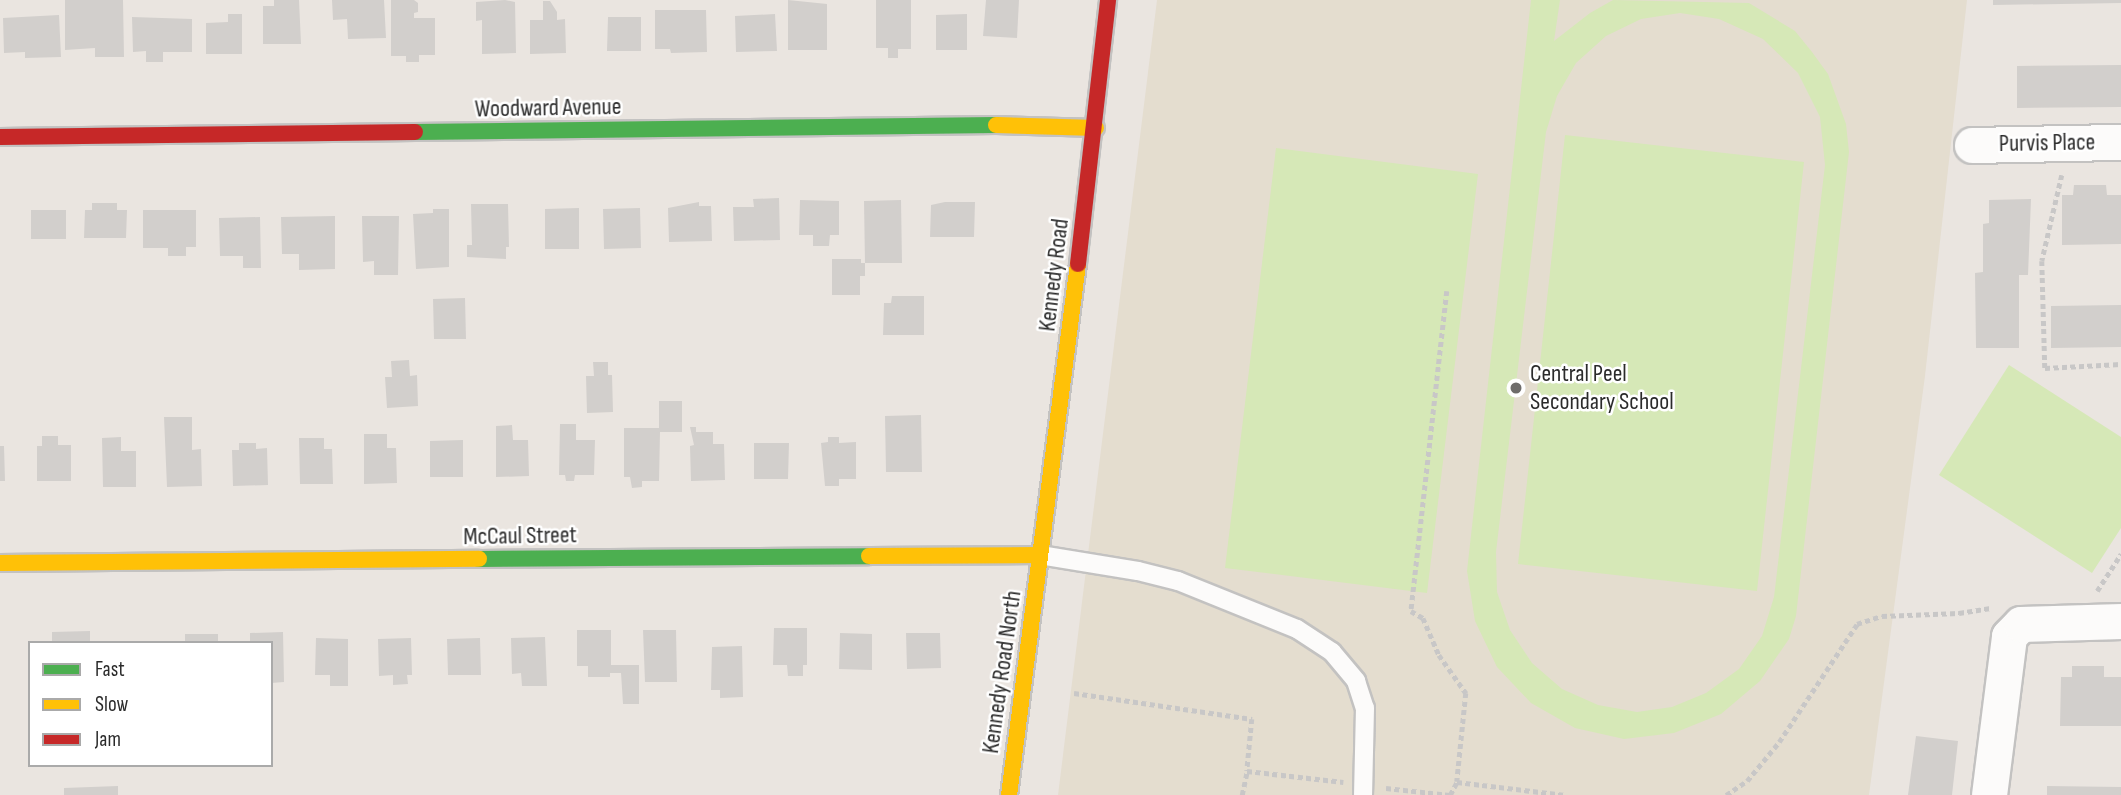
<!DOCTYPE html>
<style>
body{margin:0}
#map{position:relative;width:2121px;height:795px;overflow:hidden;background:#eae5e0;font-family:"Sofia Sans Condensed",sans-serif}
div>[style]{position:absolute}
.education>*{inset:0;background:#e4ddcf}
.pitch>*{inset:0;background:#d6e8b7}
.building>*{inset:0;background:#d2cfcc}
.path>*{height:4.5px;margin-top:-2.25px;transform-origin:0;background:repeating-linear-gradient(90deg,#c8c7c7 0 5px,transparent 0 8.5px)}
.roads{filter:drop-shadow(2px 0 #c3c2c1) drop-shadow(-2px 0 #c3c2c1) drop-shadow(0 2px #c3c2c1) drop-shadow(0 -2px #c3c2c1)}
.lane>*{height:18px;margin:-9px;padding:0 9px;transform-origin:9px;border-radius:9px;background:#fcfbfa}
.street>*{height:35px;margin:-17.5px;padding:0 17.5px;transform-origin:17.5px;border-radius:17.5px;background:#fcfbfa}
.fast>*{height:16px;margin:-8px;padding:0 8px;transform-origin:8px;border-radius:8px;background:#4caf50}
.slow>*{height:16px;margin:-8px;padding:0 8px;transform-origin:8px;border-radius:8px;background:#ffc107}
.jam>*{height:16px;margin:-8px;padding:0 8px;transform-origin:8px;border-radius:8px;background:#c62828}
.dots>*{width:19px;height:19px;translate:-50% -50%;box-sizing:border-box;border:4px solid #fff;border-radius:50%}
span{translate:-50% -50%;white-space:nowrap;text-align:center;line-height:1.15;-webkit-text-stroke:5px #fff;paint-order:stroke}
.street-label{font-size:24px;color:#2b2b2b}
.poi-label{font-size:24px;color:#2b2b2b}
.left{translate:0 -50%;text-align:left}
.legend{position:absolute;left:28px;top:641px;width:245px;height:126px;box-sizing:border-box;background:#fff;border:2px solid #aaa;margin:0;padding:9px 12px;list-style:none;font-size:21px;color:#2b2b2b}
.legend li{display:flex;align-items:center;gap:14px;height:35px}
.legend b{width:35px;border:2px solid #aaa}
</style>
<div id="map">
<div class="education">
<div style="clip-path:polygon(1157px 0,1967px 0,1925px 376px,1869px 795px,1058px 795px)"></div>
</div>
<div class="pitch">
<div style="clip-path:polygon(evenodd,1531px 0,1560px 0,1554px 41px,1590px 13px,1613px 0,1749px 3px,1795px 31px,1812px 52px,1828px 74px,1846px 124px,1849px 152px,1796px 616px,1789px 639px,1760px 681px,1721px 714px,1674px 733px,1624px 739px,1575px 728px,1531px 703px,1497px 667px,1475px 621px,1467px 571px,1531px 0,1680px 13px,1719px 19px,1763px 39px,1798px 73px,1820px 117px,1825px 165px,1774px 597px,1762px 636px,1739px 669px,1706px 693px,1672px 707px,1637px 712px,1598px 705px,1562px 689px,1532px 663px,1510px 630px,1497px 592px,1496px 552px,1546px 132px,1557px 96px,1576px 63px,1606px 36px,1641px 19px,1680px 13px)"></div>
<div style="clip-path:polygon(1565px 135px,1804px 162px,1757px 591px,1518px 564px)"></div>
<div style="clip-path:polygon(1276px 148px,1478px 174px,1427px 593px,1225px 568px)"></div>
<div style="clip-path:polygon(2009px 365px,2121px 437px,2121px 528px,2092px 573px,1939px 475px)"></div>
</div>
<div class="building">
<div style="clip-path:polygon(65px 0,123px 0,124px 57px,95px 57px,95px 48px,65px 50px)"></div>
<div style="clip-path:polygon(274px 0,299px 0,301px 44px,263px 44px,263px 6px,274px 6px)"></div>
<div style="clip-path:polygon(332px 0,384px 0,386px 38px,348px 39px,347px 19px,333px 20px)"></div>
<div style="clip-path:polygon(391px 0,414px 0,418px 3px,418px 12px,414px 13px,414px 18px,435px 18px,435px 55px,419px 55px,419px 62px,406px 62px,406px 56px,391px 56px)"></div>
<div style="clip-path:polygon(505px 0,515px 2px,516px 53px,482px 54px,482px 20px,476px 21px,476px 2px)"></div>
<div style="clip-path:polygon(788px 0,827px 4px,827px 50px,788px 50px)"></div>
<div style="clip-path:polygon(876px 0,911px 0,911px 49px,898px 49px,898px 58px,888px 58px,888px 48px,876px 48px)"></div>
<div style="clip-path:polygon(986px 0,1019px 0,1017px 38px,983px 36px)"></div>
<div style="clip-path:polygon(1993px 0,2121px 0,2121px 3px,1993px 5px)"></div>
<div style="clip-path:polygon(543px 1px,550px 1px,557px 12px,557px 20px,565px 19px,566px 53px,530px 54px,530px 20px,543px 20px)"></div>
<div style="clip-path:polygon(655px 10px,706px 10px,707px 52px,671px 53px,670px 49px,655px 49px)"></div>
<div style="clip-path:polygon(228px 14px,242px 14px,242px 54px,206px 54px,206px 23px,228px 22px)"></div>
<div style="clip-path:polygon(775px 14px,777px 51px,736px 52px,735px 16px)"></div>
<div style="clip-path:polygon(967px 14px,967px 50px,936px 50px,936px 15px)"></div>
<div style="clip-path:polygon(59px 15px,61px 57px,25px 58px,25px 52px,4px 53px,3px 18px)"></div>
<div style="clip-path:polygon(132px 17px,192px 19px,192px 52px,163px 52px,163px 62px,146px 62px,146px 51px,133px 52px)"></div>
<div style="clip-path:polygon(608px 17px,641px 17px,641px 51px,607px 51px)"></div>
<div style="clip-path:polygon(2121px 65px,2121px 107px,2017px 108px,2017px 66px)"></div>
<div style="clip-path:polygon(2074px 185px,2106px 185px,2107px 195px,2121px 195px,2121px 244px,2062px 245px,2062px 195px,2073px 195px)"></div>
<div style="clip-path:polygon(779px 198px,780px 240px,734px 241px,733px 207px,754px 207px,753px 199px)"></div>
<div style="clip-path:polygon(2031px 199px,2028px 275px,2019px 275px,2019px 348px,1976px 348px,1975px 273px,1983px 272px,1983px 224px,1989px 223px,1989px 200px)"></div>
<div style="clip-path:polygon(800px 200px,839px 201px,839px 235px,830px 235px,829px 246px,813px 246px,813px 235px,799px 235px)"></div>
<div style="clip-path:polygon(901px 200px,902px 263px,865px 263px,864px 201px)"></div>
<div style="clip-path:polygon(699px 202px,699px 206px,711px 206px,712px 241px,669px 242px,668px 208px)"></div>
<div style="clip-path:polygon(945px 202px,975px 202px,974px 237px,930px 237px,931px 205px)"></div>
<div style="clip-path:polygon(92px 203px,117px 203px,117px 210px,127px 210px,126px 238px,84px 238px,85px 210px,92px 210px)"></div>
<div style="clip-path:polygon(471px 204px,508px 204px,509px 247px,506px 247px,506px 259px,467px 257px,467px 245px,472px 245px)"></div>
<div style="clip-path:polygon(579px 208px,579px 249px,545px 249px,545px 209px)"></div>
<div style="clip-path:polygon(640px 208px,641px 248px,604px 249px,603px 209px)"></div>
<div style="clip-path:polygon(433px 209px,449px 209px,449px 267px,416px 269px,413px 214px,433px 213px)"></div>
<div style="clip-path:polygon(31px 210px,66px 210px,66px 239px,31px 239px)"></div>
<div style="clip-path:polygon(143px 210px,196px 210px,196px 247px,186px 247px,186px 256px,168px 256px,168px 248px,143px 248px)"></div>
<div style="clip-path:polygon(335px 216px,335px 269px,299px 270px,299px 254px,282px 254px,281px 217px)"></div>
<div style="clip-path:polygon(362px 216px,399px 216px,398px 275px,374px 275px,374px 261px,363px 262px)"></div>
<div style="clip-path:polygon(260px 217px,261px 268px,243px 268px,243px 256px,220px 256px,219px 218px)"></div>
<div style="clip-path:polygon(832px 259px,861px 259px,861px 263px,865px 263px,865px 276px,860px 276px,860px 295px,832px 295px)"></div>
<div style="clip-path:polygon(892px 296px,924px 296px,924px 335px,883px 335px,884px 303px,891px 303px)"></div>
<div style="clip-path:polygon(465px 298px,466px 339px,434px 339px,433px 299px)"></div>
<div style="clip-path:polygon(2121px 305px,2121px 347px,2051px 348px,2051px 306px)"></div>
<div style="clip-path:polygon(409px 360px,410px 376px,417px 375px,418px 406px,387px 408px,385px 377px,392px 377px,391px 361px)"></div>
<div style="clip-path:polygon(593px 362px,608px 362px,608px 375px,612px 375px,613px 412px,587px 413px,586px 376px,594px 376px)"></div>
<div style="clip-path:polygon(659px 401px,682px 401px,682px 432px,660px 432px,659px 481px,642px 481px,642px 487px,632px 488px,630px 477px,624px 477px,624px 428px,659px 428px)"></div>
<div style="clip-path:polygon(921px 415px,922px 472px,886px 472px,885px 416px)"></div>
<div style="clip-path:polygon(164px 417px,192px 417px,192px 450px,201px 449px,202px 486px,167px 487px)"></div>
<div style="clip-path:polygon(560px 424px,576px 424px,576px 440px,595px 440px,594px 475px,575px 475px,574px 481px,566px 481px,565px 475px,559px 475px)"></div>
<div style="clip-path:polygon(512px 425px,513px 440px,528px 440px,529px 476px,496px 477px,496px 426px)"></div>
<div style="clip-path:polygon(690px 427px,696px 427px,696px 432px,713px 432px,713px 444px,724px 444px,725px 480px,691px 481px,690px 446px,694px 445px)"></div>
<div style="clip-path:polygon(364px 434px,387px 434px,387px 448px,396px 448px,397px 483px,364px 484px)"></div>
<div style="clip-path:polygon(42px 436px,58px 436px,58px 445px,71px 445px,71px 481px,37px 481px,37px 446px,42px 446px)"></div>
<div style="clip-path:polygon(121px 437px,121px 451px,136px 451px,136px 487px,103px 487px,102px 438px)"></div>
<div style="clip-path:polygon(828px 437px,839px 437px,839px 443px,856px 442px,856px 479px,839px 479px,839px 486px,825px 486px,821px 443px,828px 442px)"></div>
<div style="clip-path:polygon(299px 438px,324px 438px,324px 449px,332px 449px,333px 484px,300px 484px)"></div>
<div style="clip-path:polygon(463px 440px,463px 477px,430px 477px,430px 441px)"></div>
<div style="clip-path:polygon(239px 443px,256px 443px,256px 449px,267px 448px,268px 485px,233px 486px,232px 450px,239px 450px)"></div>
<div style="clip-path:polygon(754px 443px,789px 443px,788px 479px,754px 479px)"></div>
<div style="clip-path:polygon(0 446px,4px 446px,5px 481px,0 481px)"></div>
<div style="clip-path:polygon(774px 628px,807px 628px,807px 665px,803px 665px,803px 676px,788px 676px,787px 665px,773px 665px)"></div>
<div style="clip-path:polygon(577px 630px,611px 630px,611px 665px,639px 665px,639px 704px,623px 704px,621px 673px,610px 673px,610px 677px,588px 677px,588px 666px,577px 666px)"></div>
<div style="clip-path:polygon(643px 630px,676px 630px,677px 682px,645px 682px)"></div>
<div style="clip-path:polygon(90px 631px,90px 643px,52px 643px,52px 632px)"></div>
<div style="clip-path:polygon(283px 632px,284px 682px,271px 683px,271px 643px,250px 643px,250px 633px)"></div>
<div style="clip-path:polygon(840px 633px,872px 634px,872px 670px,839px 669px)"></div>
<div style="clip-path:polygon(906px 633px,940px 633px,941px 668px,907px 669px)"></div>
<div style="clip-path:polygon(185px 634px,218px 634px,218px 643px,185px 643px)"></div>
<div style="clip-path:polygon(545px 637px,547px 686px,522px 686px,521px 673px,512px 674px,511px 638px)"></div>
<div style="clip-path:polygon(316px 638px,348px 639px,348px 686px,330px 686px,330px 675px,315px 675px)"></div>
<div style="clip-path:polygon(411px 638px,412px 675px,407px 675px,408px 684px,393px 685px,393px 675px,379px 676px,378px 639px)"></div>
<div style="clip-path:polygon(480px 638px,481px 675px,448px 675px,447px 639px)"></div>
<div style="clip-path:polygon(742px 646px,743px 697px,720px 698px,720px 690px,711px 690px,712px 647px)"></div>
<div style="clip-path:polygon(2072px 666px,2104px 666px,2104px 677px,2121px 677px,2121px 726px,2060px 726px,2061px 677px,2072px 677px)"></div>
<div style="clip-path:polygon(1916px 736px,1958px 741px,1952px 795px,1908px 795px)"></div>
<div style="clip-path:polygon(118px 786px,118px 795px,64px 795px,64px 788px)"></div>
<div style="clip-path:polygon(2047px 786px,2121px 787px,2121px 795px,2047px 795px)"></div>
</div>
<div class="path">
<div style="left:2062px;top:175px;width:88px;rotate:103.1deg"></div>
<div style="left:2042px;top:261px;width:107px;rotate:88.4deg"></div>
<div style="left:2045px;top:368px;width:76px;rotate:-3deg"></div>
<div style="left:1447px;top:291px;width:322px;rotate:96.4deg"></div>
<div style="left:1411px;top:611px;width:14px;rotate:30deg"></div>
<div style="left:1423px;top:618px;width:40px;rotate:66.6deg"></div>
<div style="left:1439px;top:655px;width:47px;rotate:54.6deg"></div>
<div style="left:1466px;top:693px;width:89px;rotate:95.8deg"></div>
<div style="left:2097px;top:591px;width:44px;rotate:-57deg"></div>
<div style="left:1074px;top:693px;width:180px;rotate:8.3deg"></div>
<div style="left:1252px;top:719px;width:52px;rotate:95.5deg"></div>
<div style="left:1247px;top:771px;width:97px;rotate:6.5deg"></div>
<div style="left:1386px;top:788px;width:64px;rotate:6.2deg"></div>
<div style="left:1450px;top:795px;width:15px;rotate:-62deg"></div>
<div style="left:1457px;top:782px;width:109px;rotate:6.9deg"></div>
<div style="left:1242px;top:795px;width:25px;rotate:-78deg"></div>
<div style="left:1726px;top:795px;width:25px;rotate:-34deg"></div>
<div style="left:1747px;top:781px;width:50px;rotate:-50.6deg"></div>
<div style="left:1779px;top:742px;width:141px;rotate:-56.5deg"></div>
<div style="left:1857px;top:624px;width:26px;rotate:-18deg"></div>
<div style="left:1882px;top:616px;width:77px;rotate:-2.2deg"></div>
<div style="left:1959px;top:613px;width:32px;rotate:-9deg"></div>
</div>
<div class="roads">
<div class="lane">
<div style="left:1040px;top:555px;width:99px;rotate:9.3deg"></div>
<div style="left:1138px;top:571px;width:41px;rotate:14deg"></div>
<div style="left:1178px;top:581px;width:128px;rotate:22deg"></div>
<div style="left:1297px;top:629px;width:42px;rotate:33.3deg"></div>
<div style="left:1332px;top:652px;width:38px;rotate:50deg"></div>
<div style="left:1356px;top:681px;width:28px;rotate:72deg"></div>
<div style="left:1365px;top:708px;width:87px;rotate:91.3deg"></div>
</div>
<div class="street">
<div style="left:1972px;top:145px;width:149px;rotate:-1.2deg"></div>
<div style="left:1989px;top:795px;width:160px;rotate:-82.8deg"></div>
<div style="left:2009px;top:636px;width:17px;rotate:-45deg"></div>
<div style="left:2021px;top:624px;width:100px;rotate:-1.7deg"></div>
</div>
<div class="fast">
<div style="left:415px;top:132px;width:581px;rotate:-0.69deg"></div>
<div style="left:479px;top:559px;width:390px;rotate:-0.4deg"></div>
</div>
<div class="slow">
<div style="left:996px;top:125px;width:100px;rotate:1.7deg"></div>
<div style="left:869px;top:556px;width:171px;rotate:-0.3deg"></div>
<div style="left:0;top:563px;width:479px;rotate:-0.5deg"></div>
<div style="left:1009px;top:795px;width:535px;rotate:-82.6deg"></div>
</div>
<div class="jam">
<div style="left:0;top:137px;width:415px;rotate:-0.7deg"></div>
<div style="left:1078px;top:264px;width:266px;rotate:-83.5deg"></div>
</div>
</div>
<div class="dots">
<div style="left:1516px;top:388px;background:#6e6c6a"></div>
</div>
<div class="street-label">
<span style="left:548px;top:108px;rotate:-1deg">Woodward Avenue</span>
<span style="left:2047px;top:143px;rotate:-1deg">Purvis Place</span>
<span style="left:1054px;top:275px;rotate:-83deg">Kennedy Road</span>
<span style="left:520px;top:536px;rotate:-1deg">McCaul Street</span>
<span style="left:1002px;top:672px;rotate:-82deg">Kennedy Road North</span>
</div>
<div class="poi-label">
<span class="left" style="left:1530px;top:388px">Central Peel<br>Secondary School</span>
</div>
<ul class="legend">
<li><b style="height:9px;background:#4caf50"></b>Fast</li>
<li><b style="height:9px;background:#ffc107"></b>Slow</li>
<li><b style="height:9px;background:#c62828"></b>Jam</li>
</ul>
</div>
